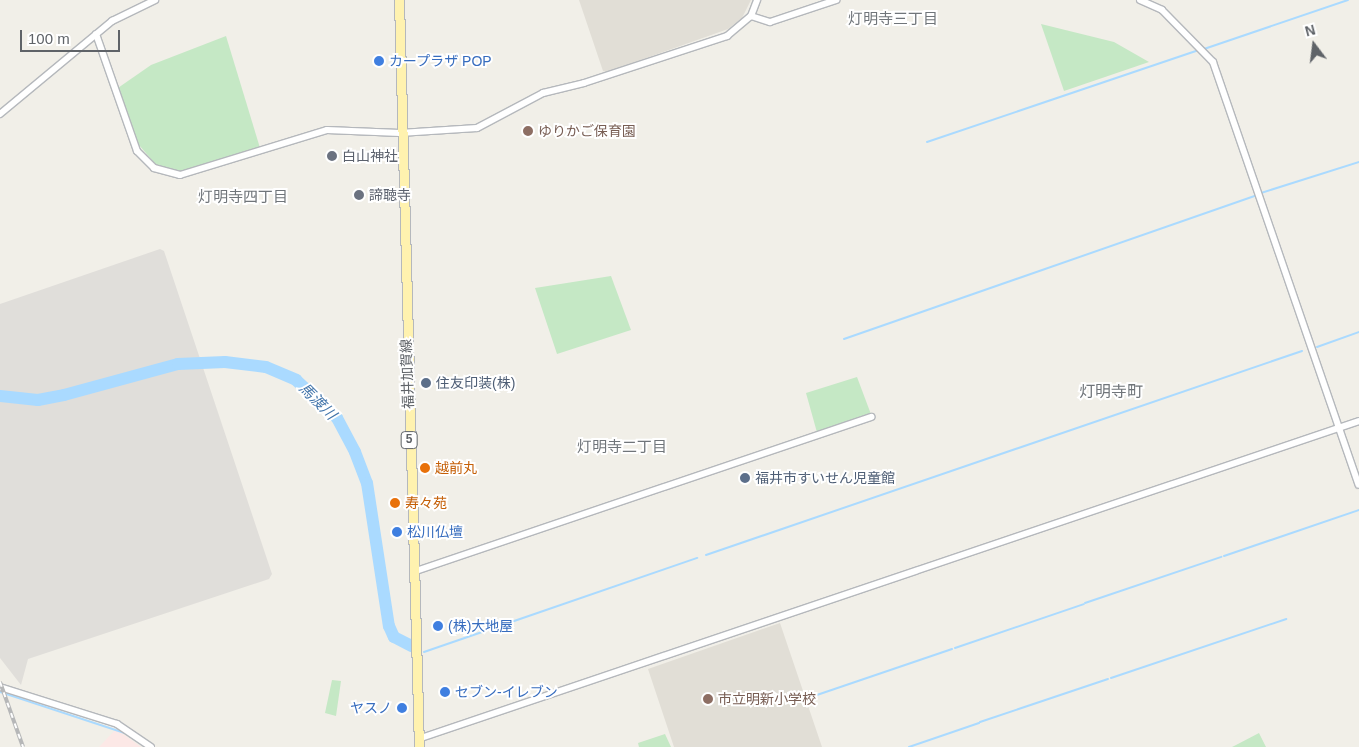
<!DOCTYPE html>
<meta charset="utf-8">
<style>
body{margin:0}
#map{position:relative;width:1359px;height:747px;overflow:hidden;background:#f1efe8;font-family:Arial,"Noto Sans JP",sans-serif}
div>[style]{position:absolute}
.industrial>*{inset:0;background:#e0deda}
.education>*{inset:0;background:#e1ded6}
.medical>*{inset:0;background:#fce8e6}
.green>*{inset:0;background:#c5e8c5}
.stream>*{height:2px;margin:-1px;padding:0 1px;transform-origin:1px;border-radius:1px;background:#aadaff}
.river>*{height:12px;margin:-6px;padding:0 6px;transform-origin:6px;border-radius:6px;background:#aadaff}
.roads{filter:drop-shadow(1px 0 #b5b8bc) drop-shadow(-1px 0 #b5b8bc) drop-shadow(0 1px #b5b8bc) drop-shadow(0 -1px #b5b8bc)}
.minor>*{height:6px;margin:-3px;padding:0 3px;transform-origin:3px;border-radius:3px;background:#fff}
.major>*{height:9px;margin:-4.5px;padding:0 4.5px;transform-origin:4.5px;border-radius:4.5px;background:#fff2af}
.rail>*{height:4px;margin-top:-2px;transform-origin:0;background:repeating-linear-gradient(90deg,#fff 0 5.5px,#b6b7b8 0 11px);box-sizing:border-box;border-block:1px solid #b6b7b8}
.dots>*{width:14px;height:14px;translate:-50% -50%;box-sizing:border-box;border:2px solid #fff;border-radius:50%}
span{translate:-50% -50%;white-space:nowrap;text-align:center;line-height:1.15;-webkit-text-stroke:4px #fff;paint-order:stroke}
.shield-label span{padding:1px 4px;background:#fff;border:1px solid;border-radius:4px;-webkit-text-stroke-width:0}
.shield-label{font-size:12px;color:#5f6368;font-weight:700}
.shop-label{font-size:14px;color:#366cbe}
.left{translate:0 -50%;text-align:left}
.right{translate:-100% -50%;text-align:right}
.education-label{font-size:14px;color:#785e54}
.worship-label{font-size:14px;color:#5b616d}
.street-label{font-size:14px;color:#5f6368}
.service-label{font-size:14px;color:#4e5e75}
.food-label{font-size:14px;color:#c56008}
.neighbourhood-label{font-size:15px;color:#70757a}
.water-label{font-size:15px;color:#4174aa;font-style:italic}
.quarter-label{font-size:16px;color:#70757a}
.north{position:absolute;left:1289px;top:20px;width:50px;height:50px;-webkit-text-stroke:4px #fff;paint-order:stroke;rotate:345deg;font-size:14px;font-weight:700;line-height:20px;text-align:center;color:#5f6368}
.north::after{content:'';display:block;margin:auto;width:18px;height:22px;background:#5f6368;clip-path:polygon(50% 0,100% 100%,50% 72%,0 100%)}
.scale{position:absolute;left:20px;top:30px;width:100px;height:22px;box-sizing:border-box;border:2px solid #5f6368;border-top:0;padding-left:6px;font-size:15px;line-height:18px;white-space:nowrap;color:#5f6368;-webkit-text-stroke:4px #fff;paint-order:stroke}
</style>
<div id="map">
<div class="industrial">
<div style="clip-path:polygon(160px 249px,164px 251px,272px 574px,269px 579px,28px 659px,21px 685px,0 658px,0 304px)"></div>
</div>
<div class="education">
<div style="clip-path:polygon(579px 0,751px 0,742px 18px,728px 29px,607px 72px,603px 71px)"></div>
<div style="clip-path:polygon(780px 623px,822px 747px,674px 747px,648px 669px)"></div>
</div>
<div class="medical">
<div style="clip-path:polygon(116px 729px,141px 747px,99px 747px)"></div>
</div>
<div class="green">
<div style="clip-path:polygon(1041px 24px,1114px 42px,1149px 62px,1064px 91px)"></div>
<div style="clip-path:polygon(226px 36px,260px 148px,191px 174px,157px 166px,139px 145px,115px 90px,151px 65px)"></div>
<div style="clip-path:polygon(611px 276px,631px 330px,557px 354px,535px 288px)"></div>
<div style="clip-path:polygon(857px 377px,872px 417px,818px 436px,806px 393px)"></div>
<div style="clip-path:polygon(332px 680px,341px 681px,336px 716px,325px 713px)"></div>
<div style="clip-path:polygon(1259px 733px,1266px 747px,1232px 747px,1236px 745px)"></div>
<div style="clip-path:polygon(665px 734px,671px 747px,639px 747px,638px 743px)"></div>
</div>
<div class="stream">
<div style="left:1204px;top:49px;width:152px;rotate:-18.8deg"></div>
<div style="left:927px;top:142px;width:287px;rotate:-18.7deg"></div>
<div style="left:1261px;top:193px;width:103px;rotate:-17.6deg"></div>
<div style="left:844px;top:339px;width:437px;rotate:-19.2deg"></div>
<div style="left:1317px;top:347px;width:45px;rotate:-19.7deg"></div>
<div style="left:706px;top:555px;width:630px;rotate:-18.9deg"></div>
<div style="left:1224px;top:556px;width:143px;rotate:-18.8deg"></div>
<div style="left:1085px;top:603px;width:144px;rotate:-18.7deg"></div>
<div style="left:955px;top:648px;width:136px;rotate:-18.8deg"></div>
<div style="left:424px;top:652px;width:289px;rotate:-19deg"></div>
<div style="left:1111px;top:678px;width:185px;rotate:-18.6deg"></div>
<div style="left:0;top:692px;width:132px;rotate:18.2deg"></div>
<div style="left:811px;top:697px;width:149px;rotate:-18.8deg"></div>
<div style="left:980px;top:722px;width:135px;rotate:-18.6deg"></div>
<div style="left:909px;top:747px;width:74px;rotate:-18.9deg"></div>
</div>
<div class="river">
<div style="left:0;top:396px;width:38px;rotate:6deg"></div>
<div style="left:38px;top:400px;width:26px;rotate:-11deg"></div>
<div style="left:64px;top:395px;width:118px;rotate:-15.2deg"></div>
<div style="left:178px;top:364px;width:47px;rotate:-2.4deg"></div>
<div style="left:225px;top:362px;width:41px;rotate:7deg"></div>
<div style="left:266px;top:367px;width:33px;rotate:23deg"></div>
<div style="left:296px;top:380px;width:56px;rotate:42.8deg"></div>
<div style="left:337px;top:418px;width:38px;rotate:62deg"></div>
<div style="left:355px;top:452px;width:33px;rotate:69deg"></div>
<div style="left:367px;top:483px;width:145px;rotate:81.3deg"></div>
<div style="left:389px;top:626px;width:12px;rotate:66deg"></div>
<div style="left:394px;top:637px;width:20px;rotate:27deg"></div>
</div>
<div class="roads">
<div class="minor">
<div style="left:1140px;top:0;width:24px;rotate:24deg"></div>
<div style="left:1162px;top:10px;width:73px;rotate:45.6deg"></div>
<div style="left:1213px;top:62px;width:447px;rotate:71deg"></div>
<div style="left:751px;top:16px;width:17px;rotate:-69deg"></div>
<div style="left:96px;top:34px;width:124px;rotate:70.7deg"></div>
<div style="left:137px;top:151px;width:24px;rotate:45deg"></div>
<div style="left:154px;top:168px;width:27px;rotate:15deg"></div>
<div style="left:180px;top:175px;width:154px;rotate:-17deg"></div>
<div style="left:327px;top:130px;width:73px;rotate:2.4deg"></div>
<div style="left:400px;top:133px;width:77px;rotate:-3.7deg"></div>
<div style="left:477px;top:128px;width:75px;rotate:-27.9deg"></div>
<div style="left:543px;top:93px;width:42px;rotate:-13.7deg"></div>
<div style="left:584px;top:83px;width:151px;rotate:-18.2deg"></div>
<div style="left:727px;top:36px;width:31px;rotate:-40deg"></div>
<div style="left:751px;top:16px;width:20px;rotate:18deg"></div>
<div style="left:770px;top:22px;width:70px;rotate:-18.4deg"></div>
<div style="left:0;top:114px;width:146px;rotate:-39.7deg"></div>
<div style="left:112px;top:21px;width:48px;rotate:-26deg"></div>
<div style="left:413px;top:572px;width:484px;rotate:-18.7deg"></div>
<div style="left:0;top:687px;width:123px;rotate:17.5deg"></div>
<div style="left:117px;top:724px;width:41px;rotate:34.1deg"></div>
<div style="left:418px;top:739px;width:993px;rotate:-18.67deg"></div>
</div>
<div class="major">
<div style="left:399px;top:0;width:747px;rotate:88.47deg"></div>
</div>
</div>
<div class="rail">
<div style="left:0;top:682px;width:69px;rotate:70.5deg"></div>
</div>
<div class="dots">
<div style="left:379px;top:61px;background:#3f7fe0"></div>
<div style="left:528px;top:131px;background:#8d6e63"></div>
<div style="left:332px;top:156px;background:#6b7280"></div>
<div style="left:359px;top:195px;background:#6b7280"></div>
<div style="left:426px;top:383px;background:#5c6f8a"></div>
<div style="left:425px;top:468px;background:#e8710a"></div>
<div style="left:745px;top:478px;background:#5c6f8a"></div>
<div style="left:395px;top:503px;background:#e8710a"></div>
<div style="left:397px;top:532px;background:#3f7fe0"></div>
<div style="left:438px;top:626px;background:#3f7fe0"></div>
<div style="left:445px;top:692px;background:#3f7fe0"></div>
<div style="left:708px;top:699px;background:#8d6e63"></div>
<div style="left:402px;top:708px;background:#3f7fe0"></div>
</div>
<div class="shield-label">
<span style="left:409px;top:440px">5</span>
</div>
<div class="shop-label">
<span class="left" style="left:389px;top:61px">カープラザ POP</span>
<span class="left" style="left:407px;top:532px">松川仏壇</span>
<span class="left" style="left:448px;top:626px">(株)大地屋</span>
<span class="left" style="left:455px;top:692px">セブン-イレブン</span>
<span class="right" style="left:392px;top:708px">ヤスノ</span>
</div>
<div class="education-label">
<span class="left" style="left:538px;top:131px">ゆりかご保育園</span>
<span class="left" style="left:718px;top:699px">市立明新小学校</span>
</div>
<div class="worship-label">
<span class="left" style="left:342px;top:156px">白山神社</span>
<span class="left" style="left:369px;top:195px">諦聴寺</span>
</div>
<div class="street-label">
<span style="left:407px;top:374px;rotate:-92deg">福井加賀線</span>
</div>
<div class="service-label">
<span class="left" style="left:436px;top:383px">住友印装(株)</span>
<span class="left" style="left:755px;top:478px">福井市すいせん児童館</span>
</div>
<div class="food-label">
<span class="left" style="left:435px;top:468px">越前丸</span>
<span class="left" style="left:405px;top:503px">寿々苑</span>
</div>
<div class="neighbourhood-label">
<span style="left:893px;top:19px">灯明寺三丁目</span>
<span style="left:243px;top:197px">灯明寺四丁目</span>
<span style="left:622px;top:447px">灯明寺二丁目</span>
</div>
<div class="water-label">
<span style="left:318px;top:401px;rotate:45deg">馬渡川</span>
</div>
<div class="quarter-label">
<span style="left:1111px;top:392px">灯明寺町</span>
</div>
<div class="north">N</div>
<div class="scale">100 m</div>
</div>
